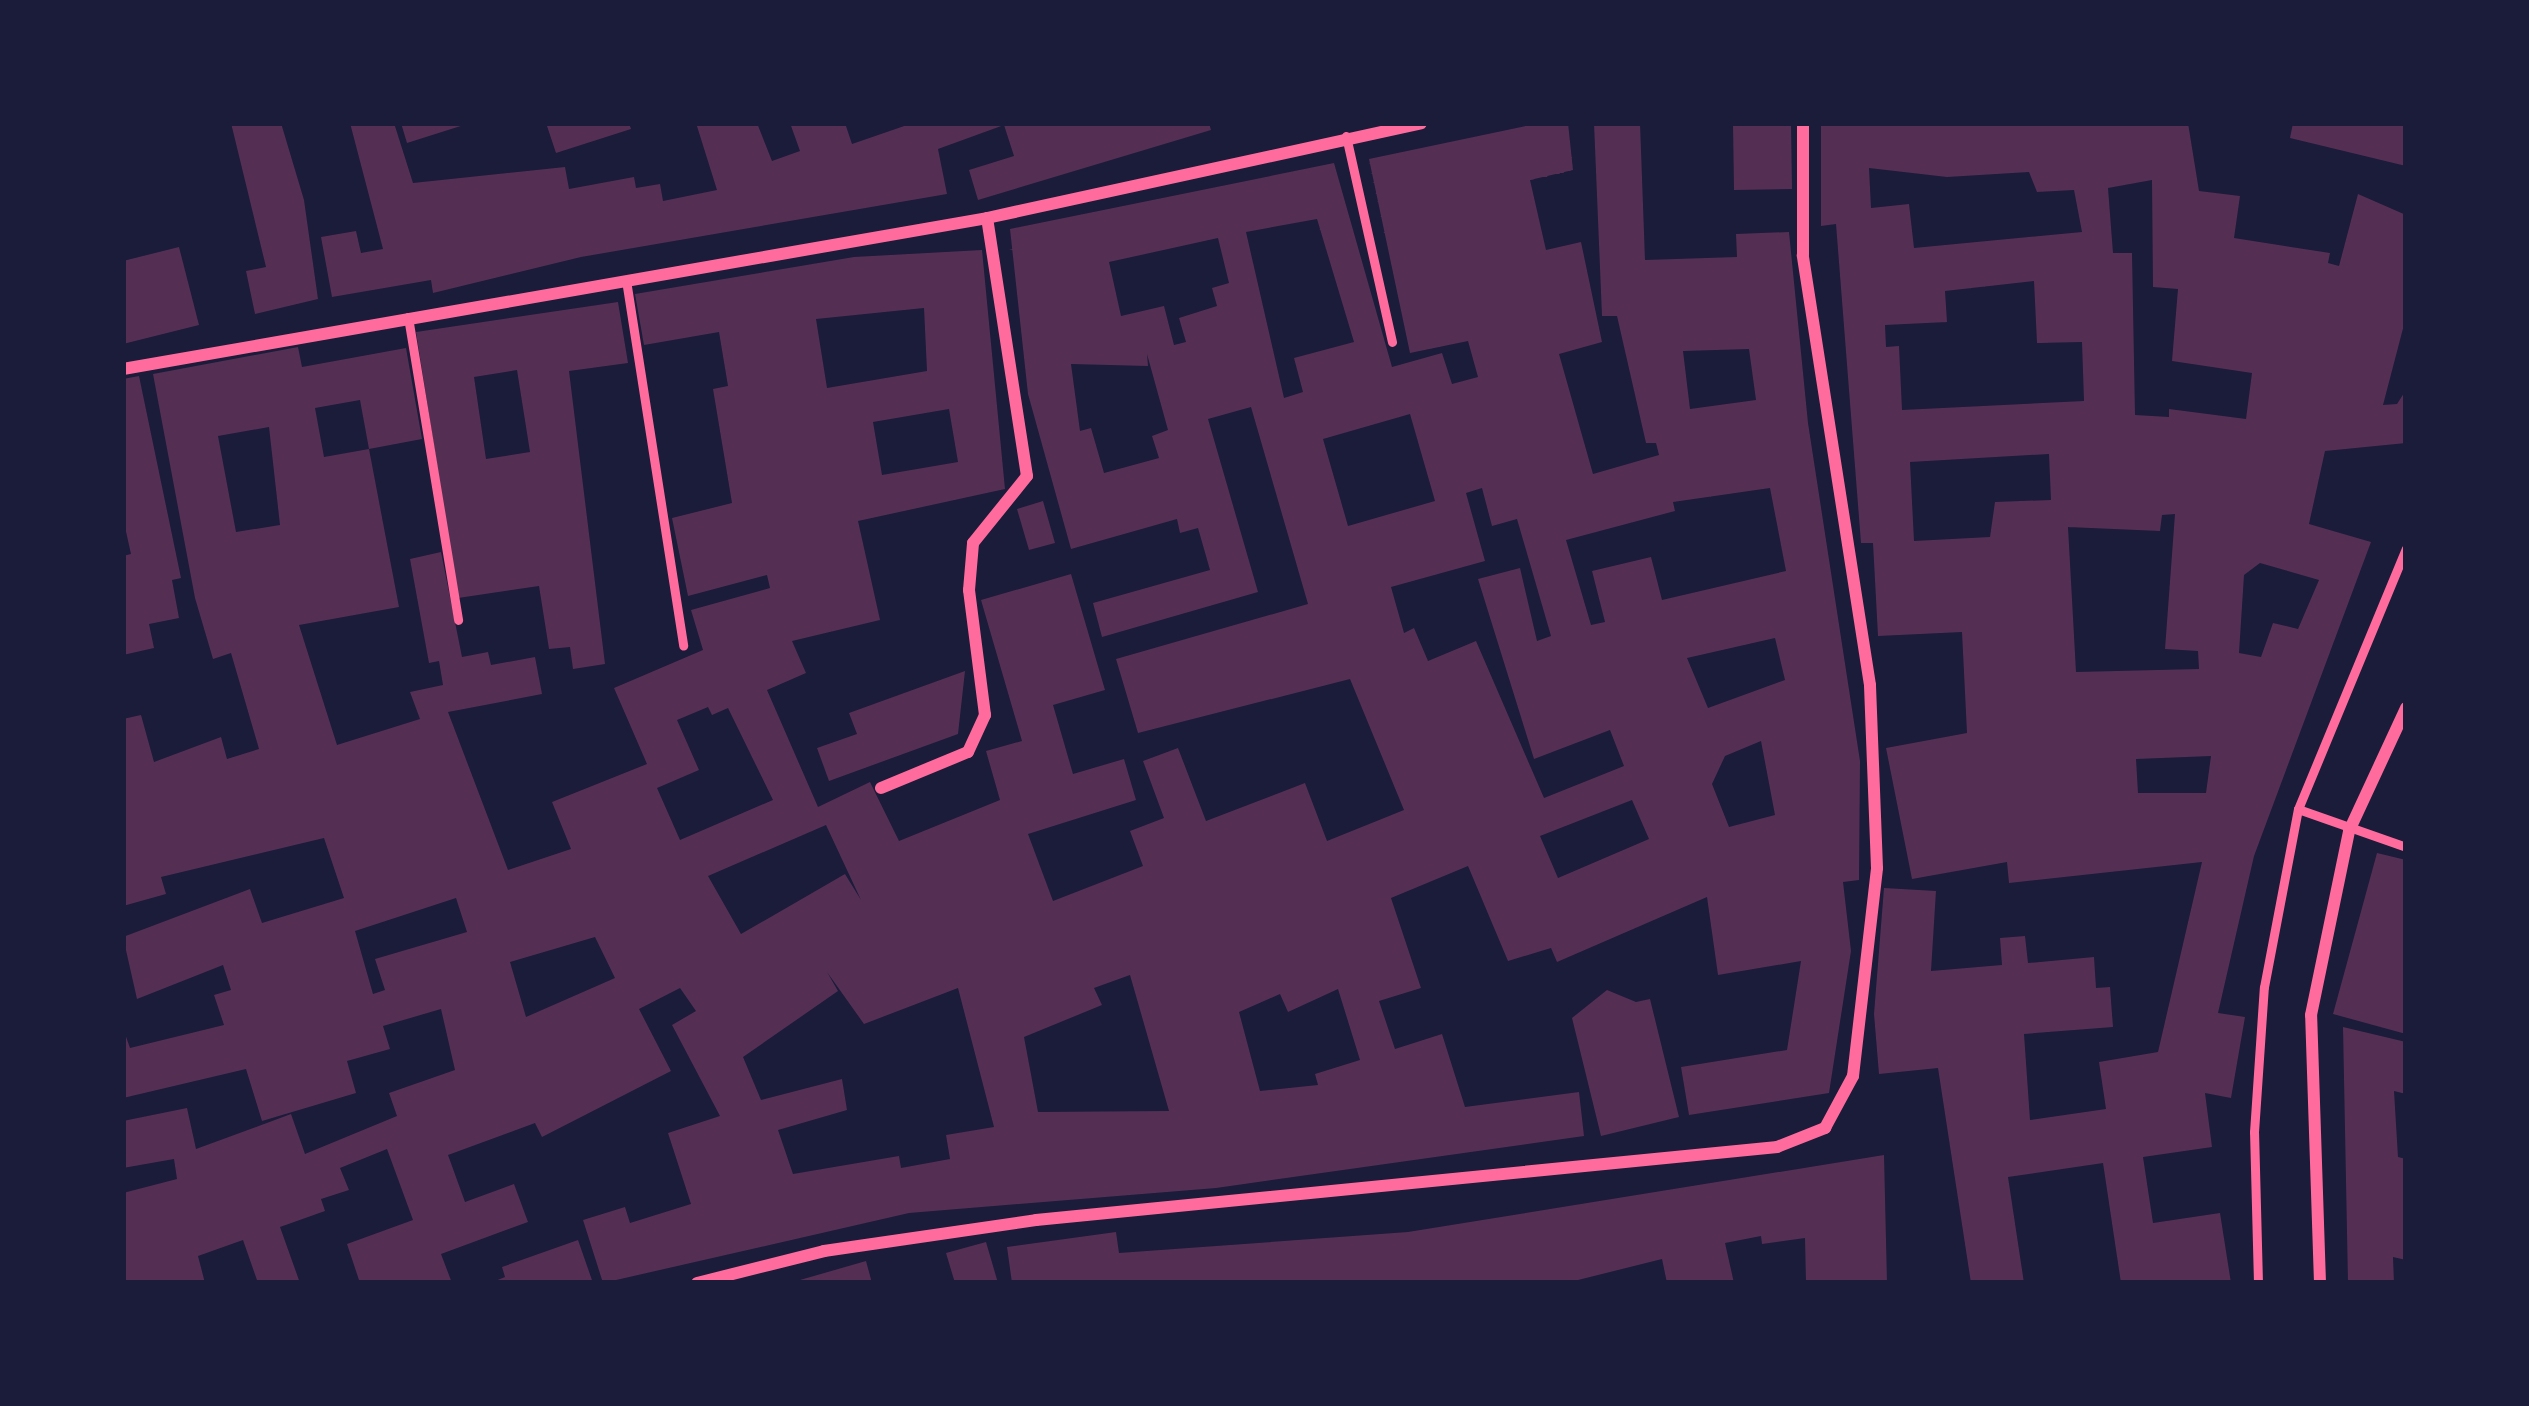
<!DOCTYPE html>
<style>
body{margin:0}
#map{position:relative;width:2529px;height:1406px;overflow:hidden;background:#1b1b3a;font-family:"Roboto Serif",serif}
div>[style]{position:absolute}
.building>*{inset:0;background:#542f53}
.service>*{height:9px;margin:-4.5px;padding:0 4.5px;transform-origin:4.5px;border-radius:4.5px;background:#ff6b9d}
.minor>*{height:12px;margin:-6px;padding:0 6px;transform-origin:6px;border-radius:6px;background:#ff6b9d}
span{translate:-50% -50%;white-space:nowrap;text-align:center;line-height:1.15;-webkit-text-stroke:12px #1b1b3a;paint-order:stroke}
.frame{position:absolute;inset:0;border:126px solid #1b1b3a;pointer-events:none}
</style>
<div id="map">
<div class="building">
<div style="clip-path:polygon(231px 123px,281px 123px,304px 200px,318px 299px,255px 314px,246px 271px,266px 267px)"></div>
<div style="clip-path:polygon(350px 123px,394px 123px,413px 183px,565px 167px,569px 189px,634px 177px,636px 188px,660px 184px,663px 201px,717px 190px,696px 123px,757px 123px,772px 161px,800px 151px,790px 123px,845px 123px,852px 144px,913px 123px,1209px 123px,1211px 130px,978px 200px,969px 170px,1014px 156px,1004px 125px,938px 149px,947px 194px,581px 257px,433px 293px,431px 280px,332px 297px,321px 237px,356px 231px,361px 253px,383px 249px)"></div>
<div style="clip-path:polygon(401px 123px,467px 123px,467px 124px,407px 143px)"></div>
<div style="clip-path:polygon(546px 123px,629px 123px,631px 129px,556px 153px)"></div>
<div style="clip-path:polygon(evenodd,1540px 123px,1568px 123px,1573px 170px,1530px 180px,1546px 250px,1581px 242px,1602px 342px,1559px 354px,1593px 474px,1659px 455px,1656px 443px,1646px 443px,1617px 316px,1602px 316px,1594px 123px,1640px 123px,1645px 260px,1737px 257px,1736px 234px,1789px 232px,1808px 423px,1860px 761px,1859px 880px,1843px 882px,1851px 951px,1829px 1093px,1689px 1115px,1681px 1067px,1787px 1050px,1801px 961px,1718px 975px,1707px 897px,1557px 962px,1551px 948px,1508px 961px,1468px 866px,1391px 898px,1421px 988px,1379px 1001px,1395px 1049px,1442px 1034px,1465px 1107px,1579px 1092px,1584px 1136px,1216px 1188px,909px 1213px,603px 1283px,583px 1220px,625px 1207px,630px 1223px,691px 1204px,668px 1133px,720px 1116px,672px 1025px,696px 1011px,680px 988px,639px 1009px,671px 1071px,542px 1137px,535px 1123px,448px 1155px,465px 1202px,514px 1184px,528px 1222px,441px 1254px,452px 1283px,360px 1283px,347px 1244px,413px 1220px,387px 1149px,340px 1168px,349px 1190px,321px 1199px,325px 1211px,280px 1227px,300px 1283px,258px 1283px,243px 1240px,198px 1256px,205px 1283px,123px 1283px,123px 1193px,177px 1179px,174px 1159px,123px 1168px,123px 1121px,187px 1108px,196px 1149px,291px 1114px,305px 1154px,397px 1116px,389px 1093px,455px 1070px,441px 1009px,383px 1026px,390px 1049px,347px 1061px,356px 1093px,262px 1121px,246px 1069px,123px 1098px,123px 1028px,130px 1048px,224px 1025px,214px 995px,231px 990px,223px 965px,137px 999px,123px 937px,250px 889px,262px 923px,344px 898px,324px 838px,161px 877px,166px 894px,123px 906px,123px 719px,141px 715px,154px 762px,221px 737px,227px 759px,259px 749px,231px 653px,213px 659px,195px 598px,153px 374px,298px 347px,302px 367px,406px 348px,422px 439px,369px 449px,360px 400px,315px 408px,324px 457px,369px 449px,399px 607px,299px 625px,337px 745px,420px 719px,410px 692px,443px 685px,439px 661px,429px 663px,410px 559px,441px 552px,462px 657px,488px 652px,491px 665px,535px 657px,542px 694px,448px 712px,508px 870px,571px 849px,552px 802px,647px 764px,614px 688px,703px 650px,691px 610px,770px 588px,767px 575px,688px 596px,672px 518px,732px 503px,713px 389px,728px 386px,719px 332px,644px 345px,635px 294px,854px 257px,982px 250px,1005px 489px,858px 521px,880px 620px,792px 641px,806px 673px,767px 690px,818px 807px,870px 782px,899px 841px,1000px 800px,986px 751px,1022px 741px,981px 600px,1071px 574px,1105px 690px,1053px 705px,1073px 774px,1124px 759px,1136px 800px,1028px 834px,1053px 901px,1143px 866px,1130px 831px,1164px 818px,1143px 761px,1178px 748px,1206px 821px,1305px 783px,1327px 841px,1404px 810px,1350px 679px,1138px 733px,1116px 659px,1308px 604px,1251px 407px,1208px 419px,1258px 592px,1102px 637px,1093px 603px,1210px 570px,1198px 528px,1180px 533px,1177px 519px,1071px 549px,1028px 394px,1010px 229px,1334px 163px,1392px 367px,1442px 353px,1452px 384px,1478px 377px,1468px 341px,1410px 353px,1369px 159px,1540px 123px,1317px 219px,1354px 342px,1294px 358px,1303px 392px,1284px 398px,1246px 232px,1317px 219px,1540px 123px,1218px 238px,1229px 283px,1212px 288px,1217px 306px,1179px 318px,1186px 342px,1174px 345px,1164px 306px,1121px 316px,1109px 262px,1218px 238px,1540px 123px,924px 308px,927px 371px,827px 388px,816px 319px,924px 308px,1540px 123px,1749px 349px,1756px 400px,1690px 409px,1683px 351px,1749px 349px,1540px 123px,1147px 354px,1168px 430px,1152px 436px,1159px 458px,1104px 473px,1091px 428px,1080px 431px,1071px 364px,1148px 366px,1147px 354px,1540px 123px,949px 409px,958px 462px,882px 475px,873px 422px,949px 409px,1540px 123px,1410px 414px,1435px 501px,1348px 526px,1323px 439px,1410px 414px,1540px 123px,269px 427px,280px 525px,236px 532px,218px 436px,269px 427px,1540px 123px,1482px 488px,1492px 526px,1517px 519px,1551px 636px,1537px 641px,1520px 568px,1478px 579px,1534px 759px,1610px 730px,1624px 766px,1544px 798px,1476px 641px,1428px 661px,1414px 628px,1404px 633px,1391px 587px,1485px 561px,1466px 493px,1482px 488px,1540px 123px,1770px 488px,1786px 571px,1662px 600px,1651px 557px,1592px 571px,1605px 622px,1591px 625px,1566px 540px,1675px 511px,1673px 502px,1770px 488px,1540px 123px,1775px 638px,1785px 680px,1708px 708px,1687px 658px,1775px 638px,1540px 123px,708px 707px,712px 715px,728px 708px,773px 800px,680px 840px,657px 788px,699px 770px,677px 720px,708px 707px,1540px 123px,1761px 741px,1775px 815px,1729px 827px,1712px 784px,1725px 756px,1761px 741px,1540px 123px,1632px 800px,1649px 839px,1558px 878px,1540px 836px,1632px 800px,1540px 123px,826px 825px,861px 900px,845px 874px,741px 934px,708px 876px,826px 825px,1540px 123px,456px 898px,467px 932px,375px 959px,385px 990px,373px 994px,355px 931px,456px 898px,1540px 123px,595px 937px,615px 978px,526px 1017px,510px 962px,595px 937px,1540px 123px,827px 972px,864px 1024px,958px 988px,994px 1127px,946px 1135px,950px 1159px,901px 1168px,899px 1156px,793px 1174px,778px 1130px,847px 1110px,842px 1079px,761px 1100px,743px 1057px,838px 991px,827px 972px,1540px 123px,1130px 975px,1169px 1111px,1038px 1112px,1024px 1037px,1102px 1005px,1094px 988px,1130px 975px,1540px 123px,1338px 989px,1360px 1060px,1315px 1074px,1318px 1085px,1260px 1091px,1239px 1012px,1280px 994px,1288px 1012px,1338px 989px)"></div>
<div style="clip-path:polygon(1733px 123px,1791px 123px,1792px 189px,1734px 190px)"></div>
<div style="clip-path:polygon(evenodd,1821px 123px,2188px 123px,2199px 191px,2240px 196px,2234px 238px,2330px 253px,2328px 263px,2339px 266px,2358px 194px,2406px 215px,2406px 317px,2383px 405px,2397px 404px,2406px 390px,2406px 443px,2325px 451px,2309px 524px,2371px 542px,2254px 856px,2218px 1013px,2245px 1017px,2231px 1098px,2205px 1093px,2212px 1147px,2143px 1157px,2153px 1223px,2220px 1213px,2231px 1283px,2121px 1283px,2103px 1163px,2008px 1177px,2024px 1283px,1971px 1283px,1938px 1068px,1879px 1074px,1874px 1014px,1884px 888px,1936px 891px,1931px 971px,2002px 965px,2000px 938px,2025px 936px,2028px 963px,2094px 957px,2096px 988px,2110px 987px,2113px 1027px,2024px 1034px,2030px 1120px,2106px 1109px,2099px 1062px,2158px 1052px,2202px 862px,2009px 883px,2007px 862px,1912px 879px,1886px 748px,1967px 733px,1962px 632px,1878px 636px,1873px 543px,1861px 543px,1836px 224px,1821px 226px,1821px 123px,1869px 168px,1947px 177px,2029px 172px,2037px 192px,2074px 190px,2082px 232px,1914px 248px,1909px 204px,1871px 208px,1869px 168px,1821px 123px,2152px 180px,2153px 287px,2178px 289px,2172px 361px,2252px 373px,2246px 419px,2169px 409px,2169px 417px,2135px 415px,2132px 253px,2113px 253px,2108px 188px,2152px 180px,1821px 123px,2034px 281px,2037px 343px,2082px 342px,2084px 401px,1902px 410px,1899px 346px,1886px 347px,1885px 325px,1947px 322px,1945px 291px,2034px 281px,1821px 123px,2049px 454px,2051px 500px,1995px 502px,1990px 537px,1914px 541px,1910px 462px,2049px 454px,1821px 123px,2175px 514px,2165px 649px,2198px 651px,2199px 669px,2076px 672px,2068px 527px,2160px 531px,2162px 515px,2175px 514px,1821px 123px,2260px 563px,2319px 580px,2298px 629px,2273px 623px,2261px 657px,2239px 653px,2244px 575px,2260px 563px,1821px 123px,2211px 756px,2206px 793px,2138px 793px,2136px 759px,2211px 756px)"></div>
<div style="clip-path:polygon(2293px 123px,2406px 123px,2406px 166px,2290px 138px)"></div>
<div style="clip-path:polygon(179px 247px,199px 325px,123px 344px,123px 261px)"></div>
<div style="clip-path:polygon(evenodd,618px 302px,628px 363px,569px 371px,605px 664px,573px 669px,570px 647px,549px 649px,539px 586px,458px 598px,416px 332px,618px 302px,517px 370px,530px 452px,486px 459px,474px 377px,517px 370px)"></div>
<div style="clip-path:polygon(139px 376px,181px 578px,172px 580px,179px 618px,149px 624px,154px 648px,123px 655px,123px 556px,131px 554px,123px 518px,123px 379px)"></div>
<div style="clip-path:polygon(1043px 501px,1055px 543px,1029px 550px,1017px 509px)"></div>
<div style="clip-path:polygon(965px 671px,958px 734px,829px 781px,817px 748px,857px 734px,849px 713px)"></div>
<div style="clip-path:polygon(2377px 853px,2406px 860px,2406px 1034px,2333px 1014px)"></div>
<div style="clip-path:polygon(1607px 990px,1636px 1002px,1650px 999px,1679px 1117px,1601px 1136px,1572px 1018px)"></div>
<div style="clip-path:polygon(2343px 1027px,2406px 1042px,2406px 1094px,2394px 1091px,2398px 1157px,2406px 1159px,2406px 1260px,2393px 1257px,2394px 1283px,2348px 1283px)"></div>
<div style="clip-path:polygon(1884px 1155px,1887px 1283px,1806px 1283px,1805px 1238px,1762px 1244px,1761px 1236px,1725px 1243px,1734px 1283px,1667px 1283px,1662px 1259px,1566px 1283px,1012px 1283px,1007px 1247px,1116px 1232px,1119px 1253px,1408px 1232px)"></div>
<div style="clip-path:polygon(578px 1240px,593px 1283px,490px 1283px,505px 1277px,502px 1267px)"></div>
<div style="clip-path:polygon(986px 1242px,998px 1283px,955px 1283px,946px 1253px)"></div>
<div style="clip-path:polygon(866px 1261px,872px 1283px,794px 1283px,793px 1282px)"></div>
</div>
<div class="service">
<div style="left:1346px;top:136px;width:211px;rotate:77.4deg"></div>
<div style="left:626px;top:280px;width:370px;rotate:81.1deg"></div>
<div style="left:408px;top:317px;width:307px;rotate:80.6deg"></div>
<div style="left:2298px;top:809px;width:114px;rotate:19.4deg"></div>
<div style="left:2258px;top:1283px;width:151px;rotate:-91.5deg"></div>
<div style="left:2254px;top:1132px;width:145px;rotate:-86.1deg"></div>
<div style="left:2264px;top:987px;width:181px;rotate:-79.2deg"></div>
<div style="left:2298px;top:809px;width:282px;rotate:-67.5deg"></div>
</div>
<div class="minor">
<div style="left:123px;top:369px;width:877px;rotate:-9.91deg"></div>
<div style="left:987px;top:218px;width:444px;rotate:-12.3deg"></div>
<div style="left:881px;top:788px;width:94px;rotate:-22.5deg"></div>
<div style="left:968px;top:752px;width:41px;rotate:-65.3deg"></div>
<div style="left:985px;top:715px;width:126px;rotate:-97.3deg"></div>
<div style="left:969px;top:590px;width:47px;rotate:-85.1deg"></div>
<div style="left:973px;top:543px;width:86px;rotate:-51.1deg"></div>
<div style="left:1027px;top:476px;width:261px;rotate:-98.8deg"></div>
<div style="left:697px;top:1283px;width:131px;rotate:-14.1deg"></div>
<div style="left:824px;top:1251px;width:214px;rotate:-8.3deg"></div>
<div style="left:1036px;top:1220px;width:745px;rotate:-5.63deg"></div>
<div style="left:1777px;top:1147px;width:52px;rotate:-21.6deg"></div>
<div style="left:1825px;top:1128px;width:59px;rotate:-61.7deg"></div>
<div style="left:1853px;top:1076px;width:209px;rotate:-83.4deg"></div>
<div style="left:1877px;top:868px;width:183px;rotate:-92.2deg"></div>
<div style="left:1870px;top:685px;width:435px;rotate:-98.9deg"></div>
<div style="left:1803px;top:255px;width:132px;rotate:-90deg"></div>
<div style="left:2320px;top:1283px;width:268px;rotate:-91.9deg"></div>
<div style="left:2311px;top:1015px;width:188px;rotate:-78.3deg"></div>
<div style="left:2349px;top:831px;width:136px;rotate:-65.1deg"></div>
</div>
<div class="frame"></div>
</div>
